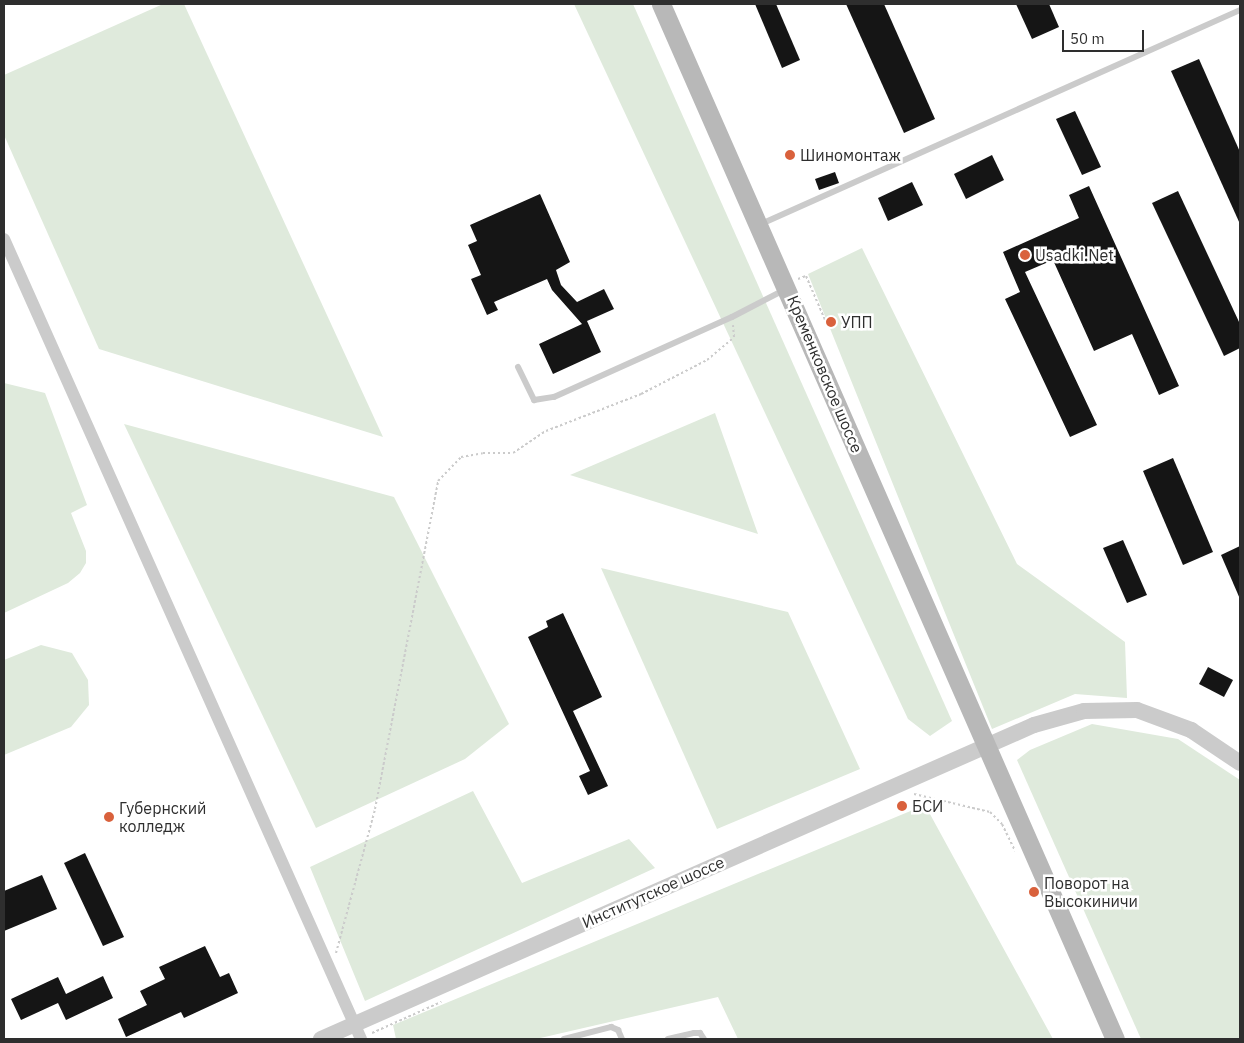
<!DOCTYPE html>
<meta charset="utf-8">
<style>
body{margin:0}
#map{position:relative;width:1244px;height:1043px;overflow:hidden;background:#fff;font-family:"IBM Plex Sans",sans-serif}
div>[style]{position:absolute}
.green>*{inset:0;background:#dfeadc}
.building>*{inset:0;background:#151515}
.path>*{height:2px;margin-top:-1px;transform-origin:0;background:repeating-linear-gradient(90deg,#cbcbcb 0 2.5px,transparent 0 5px)}
.service>*{height:6px;margin:-3px;padding:0 3px;transform-origin:3px;border-radius:3px;background:#cbcbcb}
.minor>*{height:12px;margin:-6px;padding:0 6px;transform-origin:6px;border-radius:6px;background:#cbcbcb}
.tertiary>*{height:16px;margin:-8px;padding:0 8px;transform-origin:8px;border-radius:8px;background:#cbcbcb}
.secondary>*{height:19px;margin:-9.5px;padding:0 9.5px;transform-origin:9.5px;border-radius:9.5px;background:#b8b8b8}
.dots>*{width:14px;height:14px;translate:-50% -50%;box-sizing:border-box;border:2px solid #fff;border-radius:50%}
span{translate:-50% -50%;white-space:nowrap;text-align:center;line-height:1.15;-webkit-text-stroke:5px #fff;paint-order:stroke}
.poi-label{font-size:16px;color:#2e2e2e}
.left{translate:0 -50%;text-align:left}
.street-label{font-size:16px;color:#2e2e2e}
.frame{position:absolute;inset:0;border:5px solid #2e2e2e;pointer-events:none}
.scale{position:absolute;left:1062px;top:30px;width:82px;height:22px;box-sizing:border-box;border:2px solid #2e2e2e;border-top:0;padding-left:6px;font-size:15px;line-height:18px;white-space:nowrap;color:#2e2e2e;-webkit-text-stroke:4px #fff;paint-order:stroke}
</style>
<div id="map">
<div class="green">
<div style="clip-path:polygon(163px 4px,184px 4px,383px 437px,99px 349px,4px 135px,4px 75px)"></div>
<div style="clip-path:polygon(574px 4px,633px 4px,952px 721px,930px 736px,908px 719px)"></div>
<div style="clip-path:polygon(862px 248px,1017px 564px,1125px 642px,1127px 698px,1075px 694px,992px 729px,808px 274px)"></div>
<div style="clip-path:polygon(4px 383px,45px 393px,87px 505px,71px 513px,86px 551px,86px 563px,80px 573px,68px 583px,4px 613px)"></div>
<div style="clip-path:polygon(715px 413px,758px 534px,570px 475px)"></div>
<div style="clip-path:polygon(124px 424px,394px 497px,509px 724px,465px 759px,316px 828px)"></div>
<div style="clip-path:polygon(601px 568px,788px 612px,860px 769px,717px 829px)"></div>
<div style="clip-path:polygon(41px 645px,72px 653px,88px 680px,89px 705px,71px 727px,4px 755px,4px 660px)"></div>
<div style="clip-path:polygon(1092px 724px,1178px 739px,1240px 780px,1240px 1039px,1141px 1039px,1017px 760px,1030px 750px)"></div>
<div style="clip-path:polygon(473px 791px,522px 883px,629px 839px,655px 868px,365px 1001px,310px 867px)"></div>
<div style="clip-path:polygon(925px 805px,1053px 1039px,738px 1039px,718px 997px,536px 1039px,396px 1039px,393px 1025px)"></div>
</div>
<div class="building">
<div style="clip-path:polygon(755px 4px,776px 4px,800px 60px,782px 68px)"></div>
<div style="clip-path:polygon(846px 4px,884px 4px,935px 119px,904px 133px)"></div>
<div style="clip-path:polygon(1016px 4px,1049px 4px,1059px 27px,1032px 39px)"></div>
<div style="clip-path:polygon(1199px 59px,1240px 152px,1240px 224px,1171px 71px)"></div>
<div style="clip-path:polygon(1075px 111px,1101px 167px,1082px 175px,1056px 119px)"></div>
<div style="clip-path:polygon(992px 155px,1004px 180px,966px 199px,954px 174px)"></div>
<div style="clip-path:polygon(835px 172px,839px 183px,819px 190px,815px 179px)"></div>
<div style="clip-path:polygon(912px 182px,923px 205px,888px 221px,878px 198px)"></div>
<div style="clip-path:polygon(1089px 186px,1179px 386px,1159px 395px,1132px 334px,1094px 351px,1053px 260px,1025px 272px,1097px 425px,1070px 437px,1005px 299px,1020px 292px,1003px 252px,1079px 218px,1069px 195px)"></div>
<div style="clip-path:polygon(1178px 191px,1240px 324px,1240px 348px,1224px 356px,1152px 203px)"></div>
<div style="clip-path:polygon(540px 194px,570px 262px,556px 270px,561px 285px,577px 302px,604px 289px,614px 309px,587px 321px,601px 352px,553px 374px,539px 344px,582px 324px,552px 290px,547px 279px,494px 302px,498px 310px,487px 315px,471px 279px,481px 275px,468px 245px,477px 241px,470px 225px)"></div>
<div style="clip-path:polygon(1173px 458px,1213px 552px,1183px 565px,1143px 471px)"></div>
<div style="clip-path:polygon(1123px 540px,1147px 595px,1127px 603px,1103px 548px)"></div>
<div style="clip-path:polygon(1240px 546px,1240px 599px,1221px 555px)"></div>
<div style="clip-path:polygon(563px 613px,602px 697px,573px 711px,608px 786px,588px 795px,579px 776px,590px 771px,528px 637px,548px 627px,546px 621px)"></div>
<div style="clip-path:polygon(1208px 667px,1233px 680px,1224px 697px,1199px 684px)"></div>
<div style="clip-path:polygon(85px 853px,124px 937px,103px 946px,64px 863px)"></div>
<div style="clip-path:polygon(42px 875px,57px 909px,4px 931px,4px 891px)"></div>
<div style="clip-path:polygon(205px 946px,220px 977px,229px 973px,238px 993px,184px 1018px,181px 1012px,126px 1037px,118px 1019px,147px 1005px,140px 991px,165px 979px,159px 967px)"></div>
<div style="clip-path:polygon(103px 976px,113px 998px,66px 1020px,58px 1003px,21px 1020px,11px 999px,58px 977px,66px 994px)"></div>
</div>
<div class="path">
<div style="left:798px;top:279px;width:9px;rotate:-21deg"></div>
<div style="left:806px;top:276px;width:48px;rotate:66.6deg"></div>
<div style="left:825px;top:320px;width:6px;rotate:18deg"></div>
<div style="left:914px;top:794px;width:78px;rotate:13.3deg"></div>
<div style="left:990px;top:812px;width:17px;rotate:45deg"></div>
<div style="left:1002px;top:824px;width:30px;rotate:64deg"></div>
<div style="left:336px;top:953px;width:149px;rotate:-74.8deg"></div>
<div style="left:375px;top:809px;width:334px;rotate:-79.1deg"></div>
<div style="left:438px;top:481px;width:33px;rotate:-46deg"></div>
<div style="left:461px;top:457px;width:22px;rotate:-10deg"></div>
<div style="left:483px;top:453px;width:30px"></div>
<div style="left:513px;top:453px;width:40px;rotate:-34deg"></div>
<div style="left:546px;top:431px;width:102px;rotate:-21.3deg"></div>
<div style="left:641px;top:394px;width:74px;rotate:-27.3deg"></div>
<div style="left:707px;top:360px;width:35px;rotate:-40deg"></div>
<div style="left:734px;top:337px;width:12px;rotate:-95deg"></div>
<div style="left:372px;top:1033px;width:76px;rotate:-24.2deg"></div>
</div>
<div class="service">
<div style="left:761px;top:224px;width:525px;rotate:-24.07deg"></div>
<div style="left:518px;top:367px;width:37px;rotate:64deg"></div>
<div style="left:534px;top:400px;width:20px;rotate:-9deg"></div>
<div style="left:554px;top:397px;width:195px;rotate:-24.2deg"></div>
<div style="left:732px;top:317px;width:59px;rotate:-27.4deg"></div>
<div style="left:564px;top:1039px;width:49px;rotate:-14.3deg"></div>
<div style="left:611px;top:1027px;width:8px;rotate:23deg"></div>
<div style="left:618px;top:1030px;width:10px;rotate:66deg"></div>
<div style="left:668px;top:1039px;width:27px;rotate:-13deg"></div>
<div style="left:694px;top:1033px;width:6px"></div>
<div style="left:700px;top:1033px;width:7px;rotate:56deg"></div>
</div>
<div class="minor">
<div style="left:4px;top:239px;width:876px;rotate:65.95deg"></div>
</div>
<div class="tertiary">
<div style="left:321px;top:1039px;width:779px;rotate:-23.77deg"></div>
<div style="left:1034px;top:725px;width:52px;rotate:-15.6deg"></div>
<div style="left:1084px;top:711px;width:53px;rotate:-1.1deg"></div>
<div style="left:1137px;top:710px;width:58px;rotate:20.3deg"></div>
<div style="left:1191px;top:730px;width:59px;rotate:34deg"></div>
</div>
<div class="secondary">
<div style="left:661px;top:4px;width:1130px;rotate:66.32deg"></div>
</div>
<div class="dots">
<div style="left:790px;top:155px;background:#d9613c"></div>
<div style="left:1025px;top:255px;background:#d9613c"></div>
<div style="left:831px;top:322px;background:#d9613c"></div>
<div style="left:902px;top:806px;background:#d9613c"></div>
<div style="left:109px;top:817px;background:#d9613c"></div>
<div style="left:1034px;top:892px;background:#d9613c"></div>
</div>
<div class="poi-label">
<span class="left" style="left:800px;top:155px">Шиномонтаж</span>
<span class="left" style="left:1035px;top:255px">Usadki.Net</span>
<span class="left" style="left:841px;top:322px">УПП</span>
<span class="left" style="left:912px;top:806px">БСИ</span>
<span class="left" style="left:119px;top:817px">Губернский<br>колледж</span>
<span class="left" style="left:1044px;top:892px">Поворот на<br>Высокиничи</span>
</div>
<div class="street-label">
<span style="left:825px;top:374px;rotate:67deg">Кременковское шоссе</span>
<span style="left:653px;top:892px;rotate:-24deg">Институтское шоссе</span>
</div>
<div class="frame"></div>
<div class="scale">50 m</div>
</div>
